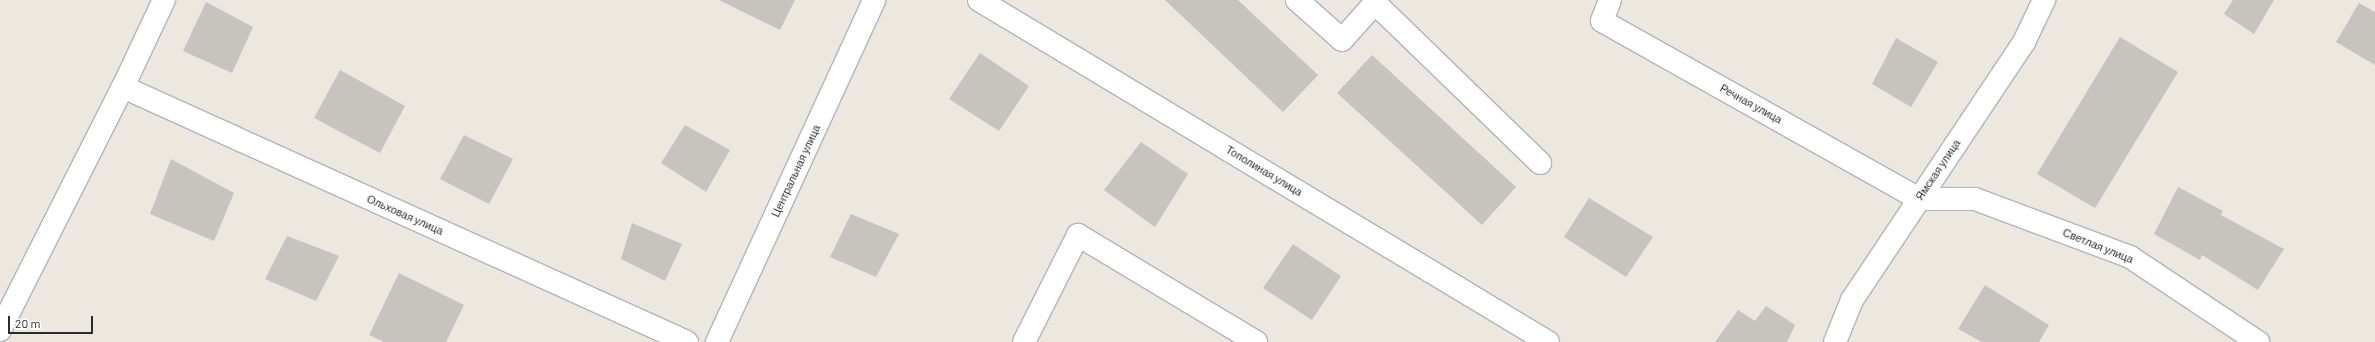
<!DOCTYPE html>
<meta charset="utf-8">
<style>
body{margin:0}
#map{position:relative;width:2375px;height:342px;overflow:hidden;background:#ece7df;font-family:Barlow,sans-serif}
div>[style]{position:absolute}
.building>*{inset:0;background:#c7c3be}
.roads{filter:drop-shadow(1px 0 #b2b4bd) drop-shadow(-1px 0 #b2b4bd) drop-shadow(0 1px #b2b4bd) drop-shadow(0 -1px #b2b4bd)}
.minor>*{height:22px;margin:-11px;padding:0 11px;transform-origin:11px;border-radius:11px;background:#fff}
span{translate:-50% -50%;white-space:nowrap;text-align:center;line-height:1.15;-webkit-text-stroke:3px #fff;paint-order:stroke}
.street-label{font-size:11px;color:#2b2b2b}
.scale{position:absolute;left:8px;top:316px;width:85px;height:18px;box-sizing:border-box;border:2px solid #2b2b2b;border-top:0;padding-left:5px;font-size:12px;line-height:14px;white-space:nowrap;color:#2b2b2b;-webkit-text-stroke:3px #fff;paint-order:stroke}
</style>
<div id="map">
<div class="building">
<div style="clip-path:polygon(719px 0,795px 0,780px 30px)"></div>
<div style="clip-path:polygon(1165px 0,1238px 0,1318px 75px,1283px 112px)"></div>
<div style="clip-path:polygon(2233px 0,2274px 0,2254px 34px,2224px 14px)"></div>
<div style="clip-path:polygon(206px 2px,253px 27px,232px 73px,183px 51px)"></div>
<div style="clip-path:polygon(2359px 3px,2375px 12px,2375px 65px,2336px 42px)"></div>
<div style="clip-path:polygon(2120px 37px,2178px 72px,2095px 208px,2037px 174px)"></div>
<div style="clip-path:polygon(1896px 38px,1938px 62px,1911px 107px,1872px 84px)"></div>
<div style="clip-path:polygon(980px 53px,1029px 86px,999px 131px,949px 99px)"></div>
<div style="clip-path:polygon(1372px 55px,1516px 187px,1482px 225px,1337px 93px)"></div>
<div style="clip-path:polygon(340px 70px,405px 106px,380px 153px,314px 118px)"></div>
<div style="clip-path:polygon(685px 125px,730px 150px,706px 192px,661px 163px)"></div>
<div style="clip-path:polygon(464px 135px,513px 159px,489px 204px,440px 179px)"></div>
<div style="clip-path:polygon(1141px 142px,1188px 174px,1155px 227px,1104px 190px)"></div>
<div style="clip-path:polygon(171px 159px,234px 193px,214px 241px,150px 214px)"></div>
<div style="clip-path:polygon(2178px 187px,2223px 211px,2221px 215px,2284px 249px,2258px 290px,2202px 255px,2200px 260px,2154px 234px)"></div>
<div style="clip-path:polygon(1589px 198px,1653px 237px,1626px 277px,1564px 237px)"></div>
<div style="clip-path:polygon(851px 214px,899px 234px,876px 277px,830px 257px)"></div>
<div style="clip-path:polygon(632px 223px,682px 244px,665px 281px,621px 259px)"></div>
<div style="clip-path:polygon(287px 236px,339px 256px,316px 301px,265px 279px)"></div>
<div style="clip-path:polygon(1293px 244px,1341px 276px,1312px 320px,1263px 288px)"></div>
<div style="clip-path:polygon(399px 273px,464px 305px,446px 342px,384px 342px,369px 335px)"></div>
<div style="clip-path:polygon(1985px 285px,2049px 325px,2039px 342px,1982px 342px,1958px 329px)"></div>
<div style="clip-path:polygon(1766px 306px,1795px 325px,1787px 342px,1715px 342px,1738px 310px,1755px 321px)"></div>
</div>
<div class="roads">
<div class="minor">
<div style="left:979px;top:0;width:664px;rotate:31.01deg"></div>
<div style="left:1297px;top:0;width:60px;rotate:41.6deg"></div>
<div style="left:1342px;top:40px;width:50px;rotate:-48.3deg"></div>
<div style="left:1375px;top:3px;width:230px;rotate:44.1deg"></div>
<div style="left:1610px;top:0;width:22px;rotate:111deg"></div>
<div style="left:1602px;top:21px;width:364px;rotate:29.3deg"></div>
<div style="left:1919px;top:199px;width:56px"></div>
<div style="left:1975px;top:199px;width:165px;rotate:20.5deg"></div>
<div style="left:2130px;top:257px;width:154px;rotate:33.6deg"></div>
<div style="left:123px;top:87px;width:619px;rotate:24.33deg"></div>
<div style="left:0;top:330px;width:272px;rotate:-63.2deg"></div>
<div style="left:123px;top:87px;width:96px;rotate:-64.8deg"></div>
<div style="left:717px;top:342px;width:376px;rotate:-65.3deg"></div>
<div style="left:1024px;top:342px;width:120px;rotate:-63.2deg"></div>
<div style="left:1078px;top:235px;width:208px;rotate:31deg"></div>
<div style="left:1835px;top:342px;width:45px;rotate:-68deg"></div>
<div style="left:1852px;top:300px;width:310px;rotate:-56.3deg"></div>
<div style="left:2024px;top:42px;width:47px;rotate:-64.5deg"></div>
</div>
</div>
<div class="street-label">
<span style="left:1751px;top:104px;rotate:29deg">Речная улица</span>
<span style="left:1938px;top:170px;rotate:-56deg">Ямская улица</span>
<span style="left:796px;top:171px;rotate:-65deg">Центральная улица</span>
<span style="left:1264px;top:171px;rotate:31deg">Тополиная улица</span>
<span style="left:405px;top:215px;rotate:24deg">Ольховая улица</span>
<span style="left:2098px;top:246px;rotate:22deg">Светлая улица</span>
</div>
<div class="scale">20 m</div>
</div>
